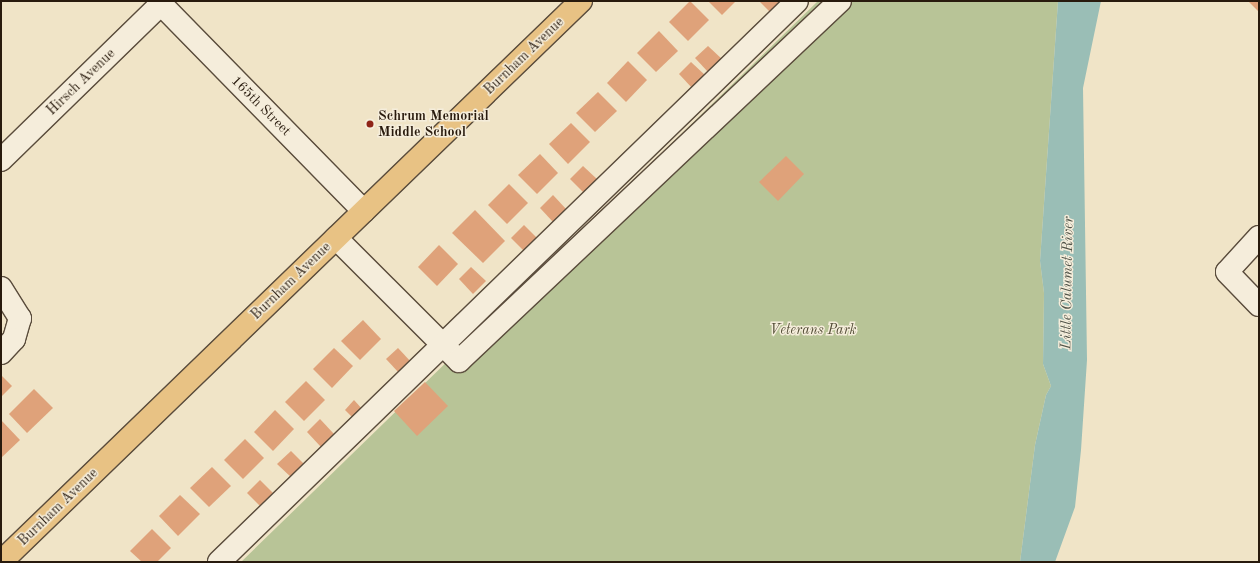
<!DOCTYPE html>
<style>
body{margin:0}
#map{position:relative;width:1260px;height:563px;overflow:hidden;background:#f0e4c7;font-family:"Old Standard TT",serif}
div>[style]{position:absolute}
.green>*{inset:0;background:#b8c497}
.water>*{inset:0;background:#9abeb6}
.building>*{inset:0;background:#dfa27a}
.roads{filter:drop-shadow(1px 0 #5a4c3c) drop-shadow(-1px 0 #5a4c3c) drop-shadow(0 1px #5a4c3c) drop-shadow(0 -1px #5a4c3c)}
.minor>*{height:22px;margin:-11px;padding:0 11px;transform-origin:11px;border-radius:11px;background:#f5eddb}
.major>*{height:22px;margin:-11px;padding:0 11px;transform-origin:11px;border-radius:11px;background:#e8c284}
.dots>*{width:11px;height:11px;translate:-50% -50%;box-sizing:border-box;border:2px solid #f5eddb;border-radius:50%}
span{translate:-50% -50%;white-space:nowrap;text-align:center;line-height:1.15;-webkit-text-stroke:3px #f5eddb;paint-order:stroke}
.street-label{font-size:14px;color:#281a0d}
.poi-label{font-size:14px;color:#281a0d;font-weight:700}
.left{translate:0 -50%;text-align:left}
.park-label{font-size:14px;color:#534d36;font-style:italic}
.water-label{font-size:15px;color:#505348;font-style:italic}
.frame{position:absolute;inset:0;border:2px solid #281a0d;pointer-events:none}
</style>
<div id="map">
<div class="green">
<div style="clip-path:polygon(818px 1px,1058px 1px,1040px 261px,1044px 293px,1043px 364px,1051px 386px,1046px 395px,1035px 445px,1020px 562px,241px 562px)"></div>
</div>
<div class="water">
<div style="clip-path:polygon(1058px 1px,1101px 1px,1083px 88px,1087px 360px,1081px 450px,1075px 507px,1055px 562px,1020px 562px,1035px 445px,1046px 395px,1051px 386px,1043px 364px,1044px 293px,1040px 261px)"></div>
</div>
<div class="building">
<div style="clip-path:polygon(690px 1px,709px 20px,688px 41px,669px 22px)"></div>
<div style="clip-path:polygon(708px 1px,736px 1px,722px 15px)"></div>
<div style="clip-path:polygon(759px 1px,783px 1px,771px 13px)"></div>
<div style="clip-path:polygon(1248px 1px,1259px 1px,1259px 12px)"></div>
<div style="clip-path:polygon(659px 31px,678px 51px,656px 72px,637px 53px)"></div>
<div style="clip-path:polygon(708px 46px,723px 60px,709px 73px,695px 58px)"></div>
<div style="clip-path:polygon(628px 61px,647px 80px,626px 102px,607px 83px)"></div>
<div style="clip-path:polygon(691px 62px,706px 76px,693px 89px,679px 74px)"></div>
<div style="clip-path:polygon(598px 92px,617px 111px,595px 132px,576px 113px)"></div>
<div style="clip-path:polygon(571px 123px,590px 142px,568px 164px,549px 144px)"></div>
<div style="clip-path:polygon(540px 154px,558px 173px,537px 194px,518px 175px)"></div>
<div style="clip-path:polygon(786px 156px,804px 174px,778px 201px,759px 182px)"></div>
<div style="clip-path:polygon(583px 166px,598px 180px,584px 193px,570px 179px)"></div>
<div style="clip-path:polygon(509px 184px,528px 203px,507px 224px,488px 205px)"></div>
<div style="clip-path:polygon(553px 195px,567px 210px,554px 223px,540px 208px)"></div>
<div style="clip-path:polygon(475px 210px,505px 241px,483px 263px,452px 233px)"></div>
<div style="clip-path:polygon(524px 225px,538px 239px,525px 252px,511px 238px)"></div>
<div style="clip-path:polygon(439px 245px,458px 264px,437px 286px,418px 267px)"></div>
<div style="clip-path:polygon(471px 267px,486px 281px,473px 294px,459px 279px)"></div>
<div style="clip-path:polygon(363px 320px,381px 339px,360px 360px,341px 341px)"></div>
<div style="clip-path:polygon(334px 348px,353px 366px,332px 388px,313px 369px)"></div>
<div style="clip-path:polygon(398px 348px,412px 363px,400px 374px,386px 359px)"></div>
<div style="clip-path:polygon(1px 375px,12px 386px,1px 397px)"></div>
<div style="clip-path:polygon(306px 381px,325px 400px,304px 421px,285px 402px)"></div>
<div style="clip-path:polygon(425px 382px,448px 406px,417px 436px,394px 411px)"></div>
<div style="clip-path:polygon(34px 389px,53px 408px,27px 433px,9px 414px)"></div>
<div style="clip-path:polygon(354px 400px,363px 410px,354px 419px,345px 410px)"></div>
<div style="clip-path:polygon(275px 410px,294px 429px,273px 451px,254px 432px)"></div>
<div style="clip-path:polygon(320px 419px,334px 434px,321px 447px,307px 432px)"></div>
<div style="clip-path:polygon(1px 420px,20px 440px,1px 458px)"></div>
<div style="clip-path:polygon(245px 439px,264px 458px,243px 479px,224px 460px)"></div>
<div style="clip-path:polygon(291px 451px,305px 465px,292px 478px,277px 464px)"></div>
<div style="clip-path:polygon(212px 467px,231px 486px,209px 507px,190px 488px)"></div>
<div style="clip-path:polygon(260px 480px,274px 494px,261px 507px,247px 493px)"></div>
<div style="clip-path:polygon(180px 495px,200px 514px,178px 536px,159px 516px)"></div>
<div style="clip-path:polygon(152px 529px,171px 548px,157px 562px,142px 562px,130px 551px)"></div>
</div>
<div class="roads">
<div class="minor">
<div style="left:158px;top:1px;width:294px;rotate:45.6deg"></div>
<div style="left:1px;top:160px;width:223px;rotate:-44.3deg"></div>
<div style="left:1259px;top:237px;width:47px;rotate:132.4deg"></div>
<div style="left:1227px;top:272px;width:46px;rotate:45.9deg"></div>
<div style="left:336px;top:238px;width:174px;rotate:45deg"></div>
<div style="left:459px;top:361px;width:524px;rotate:-43.38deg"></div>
<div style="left:1px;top:288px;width:36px;rotate:58deg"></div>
<div style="left:20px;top:318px;width:22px;rotate:106deg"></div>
<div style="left:14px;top:339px;width:19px;rotate:133deg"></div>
<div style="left:219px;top:562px;width:805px;rotate:-44.14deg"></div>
</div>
<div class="major">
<div style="left:1px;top:562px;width:807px;rotate:-44.05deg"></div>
</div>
</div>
<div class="dots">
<div style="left:370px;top:124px;background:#8f2418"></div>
</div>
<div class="street-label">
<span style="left:524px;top:56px;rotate:-44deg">Burnham Avenue</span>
<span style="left:81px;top:82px;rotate:-44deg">Hirsch Avenue</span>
<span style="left:261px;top:106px;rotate:45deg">165th Street</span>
<span style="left:291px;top:281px;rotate:-44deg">Burnham Avenue</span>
<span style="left:58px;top:507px;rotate:-44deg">Burnham Avenue</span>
</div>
<div class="poi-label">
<span class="left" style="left:378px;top:124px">Schrum Memorial<br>Middle School</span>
</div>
<div class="park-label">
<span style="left:813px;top:330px">Veterans Park</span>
</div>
<div class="water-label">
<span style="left:1068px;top:283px;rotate:-89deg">Little Calumet River</span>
</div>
<div class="frame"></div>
</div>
